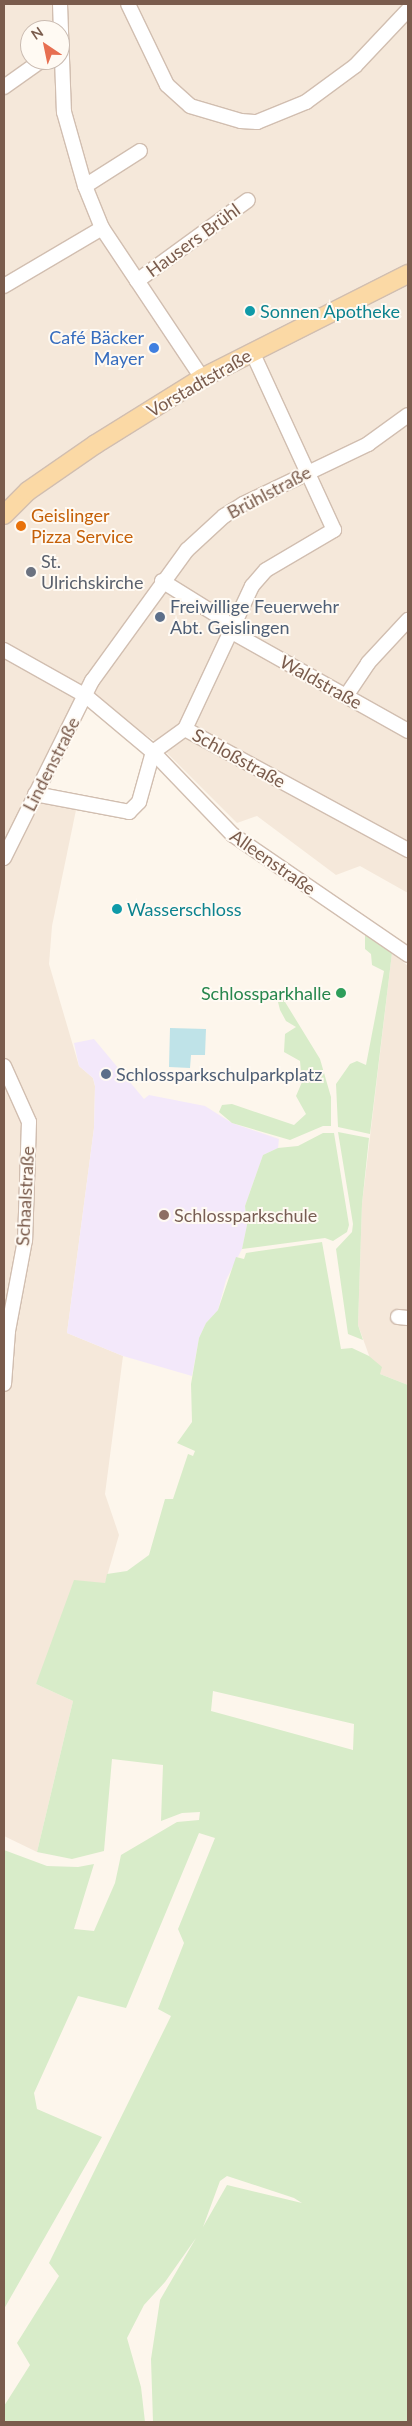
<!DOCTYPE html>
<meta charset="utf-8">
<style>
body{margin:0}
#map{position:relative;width:412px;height:2426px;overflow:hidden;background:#fdf6ec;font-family:Lato,sans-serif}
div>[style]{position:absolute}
.residential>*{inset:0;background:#f5e8da}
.education>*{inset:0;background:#f3e8fa}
.green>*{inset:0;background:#d8ecc9}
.water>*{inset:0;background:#bfe3e8}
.roads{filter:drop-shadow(1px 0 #d1beb0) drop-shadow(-1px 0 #d1beb0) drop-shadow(0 1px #d1beb0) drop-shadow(0 -1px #d1beb0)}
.minor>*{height:14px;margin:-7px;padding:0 7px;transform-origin:7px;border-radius:7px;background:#fff}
.major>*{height:18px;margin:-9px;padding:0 9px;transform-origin:9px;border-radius:9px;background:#fbd9a5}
.dots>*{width:14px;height:14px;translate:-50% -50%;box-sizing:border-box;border:2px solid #fffaf3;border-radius:50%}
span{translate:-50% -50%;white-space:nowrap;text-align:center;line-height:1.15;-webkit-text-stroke:4px #fffaf3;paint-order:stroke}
.street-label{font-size:18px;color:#7a5c4d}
.culture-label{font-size:18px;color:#0d838f}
.left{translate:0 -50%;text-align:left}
.shop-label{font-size:18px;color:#366cbe}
.right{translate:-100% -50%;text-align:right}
.food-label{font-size:18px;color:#c56008}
.worship-label{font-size:18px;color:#5b616d}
.service-label{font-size:18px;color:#4e5e75}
.leisure-label{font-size:18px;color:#27864d}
.education-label{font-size:18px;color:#785e54}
.frame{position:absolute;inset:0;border:5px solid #7a5c4d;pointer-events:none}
.north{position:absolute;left:20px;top:20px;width:50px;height:50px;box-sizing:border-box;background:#fffaf3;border:1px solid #cabbb1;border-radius:50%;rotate:326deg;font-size:14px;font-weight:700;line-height:20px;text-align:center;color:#7a5c4d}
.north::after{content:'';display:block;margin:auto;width:18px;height:22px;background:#e76f51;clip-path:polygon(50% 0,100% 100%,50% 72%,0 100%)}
</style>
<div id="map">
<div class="residential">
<div style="clip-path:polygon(evenodd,4px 4px,408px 4px,408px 893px,360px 866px,336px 875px,257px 816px,237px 823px,155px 741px,79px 690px,27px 795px,76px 810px,52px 926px,49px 964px,79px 1066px,93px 1078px,95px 1086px,94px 1128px,67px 1333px,123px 1356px,105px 1494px,119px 1535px,105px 1583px,36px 1684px,73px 1701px,37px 1852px,4px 1836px,4px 4px,30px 30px,60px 30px,60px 60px,30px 60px,30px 30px)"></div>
<div style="clip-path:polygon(392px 953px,408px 966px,408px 1385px,375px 1372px,358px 1325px,362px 1204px)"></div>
</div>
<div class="education">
<div style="clip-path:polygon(94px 1039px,144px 1099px,149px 1095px,205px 1106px,232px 1123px,279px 1139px,278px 1148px,263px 1155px,245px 1206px,247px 1225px,242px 1249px,226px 1280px,218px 1310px,206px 1323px,199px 1338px,192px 1376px,123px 1356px,67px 1333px,94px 1128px,95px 1086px,93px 1078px,79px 1066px,74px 1043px)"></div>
</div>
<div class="green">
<div style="clip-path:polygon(365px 935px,392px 953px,370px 1134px,338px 1127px,336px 1084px,350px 1064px,357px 1061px,366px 1065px,384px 971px,372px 965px,371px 954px,365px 949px)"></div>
<div style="clip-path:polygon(282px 997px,320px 1059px,331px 1097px,331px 1126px,323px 1126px,290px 1140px,232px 1123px,219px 1112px,222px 1105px,232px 1104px,294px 1125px,306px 1114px,296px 1096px,302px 1082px,300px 1061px,284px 1052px,285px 1034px,296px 1027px,286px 1021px,280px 1010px,278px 1002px)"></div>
<div style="clip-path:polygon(338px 1132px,369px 1138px,362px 1204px,358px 1325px,363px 1340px,348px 1334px,336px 1249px,352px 1232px,353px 1224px)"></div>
<div style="clip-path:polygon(323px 1133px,334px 1133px,349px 1225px,347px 1232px,333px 1241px,325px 1238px,242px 1249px,247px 1225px,245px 1206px,263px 1155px,278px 1148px,298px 1146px)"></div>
<div style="clip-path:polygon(evenodd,322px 1242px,341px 1349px,352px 1348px,369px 1356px,382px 1367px,380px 1374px,408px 1385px,408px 2422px,153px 2422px,151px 2359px,160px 2300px,196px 2238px,165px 2282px,144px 2305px,127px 2338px,141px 2387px,145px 2422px,4px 2422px,4px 2406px,30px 2365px,17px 2343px,59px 2276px,49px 2263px,171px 2016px,158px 2009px,184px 1943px,178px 1929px,215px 1838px,199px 1833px,126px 2008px,78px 1996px,34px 2093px,37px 2109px,102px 2137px,4px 2309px,4px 1850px,47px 1866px,78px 1867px,94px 1864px,74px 1929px,94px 1931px,115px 1883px,121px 1855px,177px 1822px,199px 1820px,200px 1812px,182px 1813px,161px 1821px,163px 1765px,112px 1759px,104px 1851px,72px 1859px,37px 1852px,73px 1701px,36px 1684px,74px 1580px,105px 1583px,107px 1574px,127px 1571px,149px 1555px,165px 1499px,173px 1499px,188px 1454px,193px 1456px,195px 1451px,177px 1443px,192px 1422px,191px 1384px,199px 1338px,206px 1323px,218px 1310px,236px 1257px,244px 1259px,246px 1253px,322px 1242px,213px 1691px,354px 1724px,353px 1750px,211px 1711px,213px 1691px,322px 1242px,227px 2176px,294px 2198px,302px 2203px,227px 2185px,203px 2227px,220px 2181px,227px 2176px)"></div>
</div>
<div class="water">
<div style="clip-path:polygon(170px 1028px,206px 1029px,205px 1055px,191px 1055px,190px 1068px,169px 1067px)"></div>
</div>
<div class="roads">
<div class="minor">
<div style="left:60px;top:4px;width:108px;rotate:87.9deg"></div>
<div style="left:64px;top:112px;width:77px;rotate:74.2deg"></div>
<div style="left:85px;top:186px;width:45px;rotate:68deg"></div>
<div style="left:102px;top:228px;width:180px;rotate:56.3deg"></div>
<div style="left:128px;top:4px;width:90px;rotate:64.3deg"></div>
<div style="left:167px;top:85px;width:31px;rotate:42deg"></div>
<div style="left:190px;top:106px;width:53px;rotate:16.4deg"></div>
<div style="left:241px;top:121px;width:16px;rotate:4deg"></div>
<div style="left:257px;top:122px;width:53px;rotate:-22.2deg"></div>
<div style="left:306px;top:102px;width:61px;rotate:-36.3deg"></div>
<div style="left:355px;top:66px;width:77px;rotate:-46.6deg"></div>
<div style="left:4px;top:87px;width:47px;rotate:-35.4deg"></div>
<div style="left:85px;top:186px;width:65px;rotate:-32.5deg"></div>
<div style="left:137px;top:281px;width:137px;rotate:-36.1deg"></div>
<div style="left:4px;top:286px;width:114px;rotate:-30.6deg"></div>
<div style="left:162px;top:581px;width:72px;rotate:31.9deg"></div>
<div style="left:223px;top:619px;width:14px;rotate:60deg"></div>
<div style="left:230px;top:631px;width:204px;rotate:29.3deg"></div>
<div style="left:4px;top:650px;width:94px;rotate:29.3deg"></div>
<div style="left:86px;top:696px;width:87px;rotate:39.9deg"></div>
<div style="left:153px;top:752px;width:115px;rotate:46.1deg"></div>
<div style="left:233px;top:835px;width:212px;rotate:34.4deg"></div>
<div style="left:346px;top:696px;width:40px;rotate:-56deg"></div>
<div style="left:368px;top:663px;width:59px;rotate:-47.1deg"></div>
<div style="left:185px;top:729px;width:254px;rotate:28.5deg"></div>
<div style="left:153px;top:752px;width:39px;rotate:-36deg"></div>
<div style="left:185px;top:729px;width:158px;rotate:-64.9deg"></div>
<div style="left:252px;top:586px;width:21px;rotate:-49deg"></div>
<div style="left:266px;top:570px;width:79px;rotate:-30.5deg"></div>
<div style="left:334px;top:530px;width:196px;rotate:-114.7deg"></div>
<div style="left:35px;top:794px;width:96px;rotate:10.8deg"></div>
<div style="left:129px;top:812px;width:14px;rotate:-45deg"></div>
<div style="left:139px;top:802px;width:52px;rotate:-74.4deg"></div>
<div style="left:4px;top:858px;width:198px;rotate:-63.6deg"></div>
<div style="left:92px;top:681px;width:162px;rotate:-54.1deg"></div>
<div style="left:187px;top:550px;width:50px;rotate:-42.6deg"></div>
<div style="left:224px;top:516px;width:22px;rotate:-32deg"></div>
<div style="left:243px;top:504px;width:139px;rotate:-25.6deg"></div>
<div style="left:368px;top:444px;width:49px;rotate:-35.9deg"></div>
<div style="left:4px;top:1066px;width:61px;rotate:65.9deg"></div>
<div style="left:29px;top:1122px;width:118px;rotate:91.9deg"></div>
<div style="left:25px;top:1240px;width:93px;rotate:100.6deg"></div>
<div style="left:8px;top:1331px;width:53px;rotate:94.3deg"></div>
<div style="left:398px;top:1317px;width:10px;rotate:6deg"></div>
</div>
<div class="major">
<div style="left:4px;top:515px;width:34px;rotate:-45deg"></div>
<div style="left:28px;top:491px;width:83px;rotate:-34.7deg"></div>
<div style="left:96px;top:444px;width:125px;rotate:-31.9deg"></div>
<div style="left:202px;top:378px;width:231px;rotate:-26.8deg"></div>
</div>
</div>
<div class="dots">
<div style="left:250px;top:311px;background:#0f9aa8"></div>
<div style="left:154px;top:348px;background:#3f7fe0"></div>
<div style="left:21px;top:526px;background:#e8710a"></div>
<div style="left:31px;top:572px;background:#6b7280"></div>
<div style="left:160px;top:617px;background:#5c6f8a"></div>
<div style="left:117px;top:909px;background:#0f9aa8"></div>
<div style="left:341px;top:993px;background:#2e9e5b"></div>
<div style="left:106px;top:1074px;background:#5c6f8a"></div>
<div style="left:164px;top:1215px;background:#8d6e63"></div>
</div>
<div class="street-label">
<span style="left:193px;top:240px;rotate:-36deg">Hausers Brühl</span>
<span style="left:199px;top:383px;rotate:-30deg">Vorstadtstraße</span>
<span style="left:269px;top:492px;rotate:-28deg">Brühlstraße</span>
<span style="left:321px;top:682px;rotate:29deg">Waldstraße</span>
<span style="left:239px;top:758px;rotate:29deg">Schloßstraße</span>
<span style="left:51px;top:764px;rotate:-63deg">Lindenstraße</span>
<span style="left:273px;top:862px;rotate:35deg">Alleenstraße</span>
<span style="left:25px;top:1196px;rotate:-87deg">Schaalstraße</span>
</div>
<div class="culture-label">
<span class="left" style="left:260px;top:311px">Sonnen Apotheke</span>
<span class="left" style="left:127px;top:909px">Wasserschloss</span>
</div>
<div class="shop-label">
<span class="right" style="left:144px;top:348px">Café Bäcker<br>Mayer</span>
</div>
<div class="food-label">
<span class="left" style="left:31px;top:526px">Geislinger<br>Pizza Service</span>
</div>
<div class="worship-label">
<span class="left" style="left:41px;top:572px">St.<br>Ulrichskirche</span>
</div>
<div class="service-label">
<span class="left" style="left:170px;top:617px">Freiwillige Feuerwehr<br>Abt. Geislingen</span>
<span class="left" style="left:116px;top:1074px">Schlossparkschulparkplatz</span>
</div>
<div class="leisure-label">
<span class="right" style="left:331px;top:993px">Schlossparkhalle</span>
</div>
<div class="education-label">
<span class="left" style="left:174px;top:1215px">Schlossparkschule</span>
</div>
<div class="frame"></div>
<div class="north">N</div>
</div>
